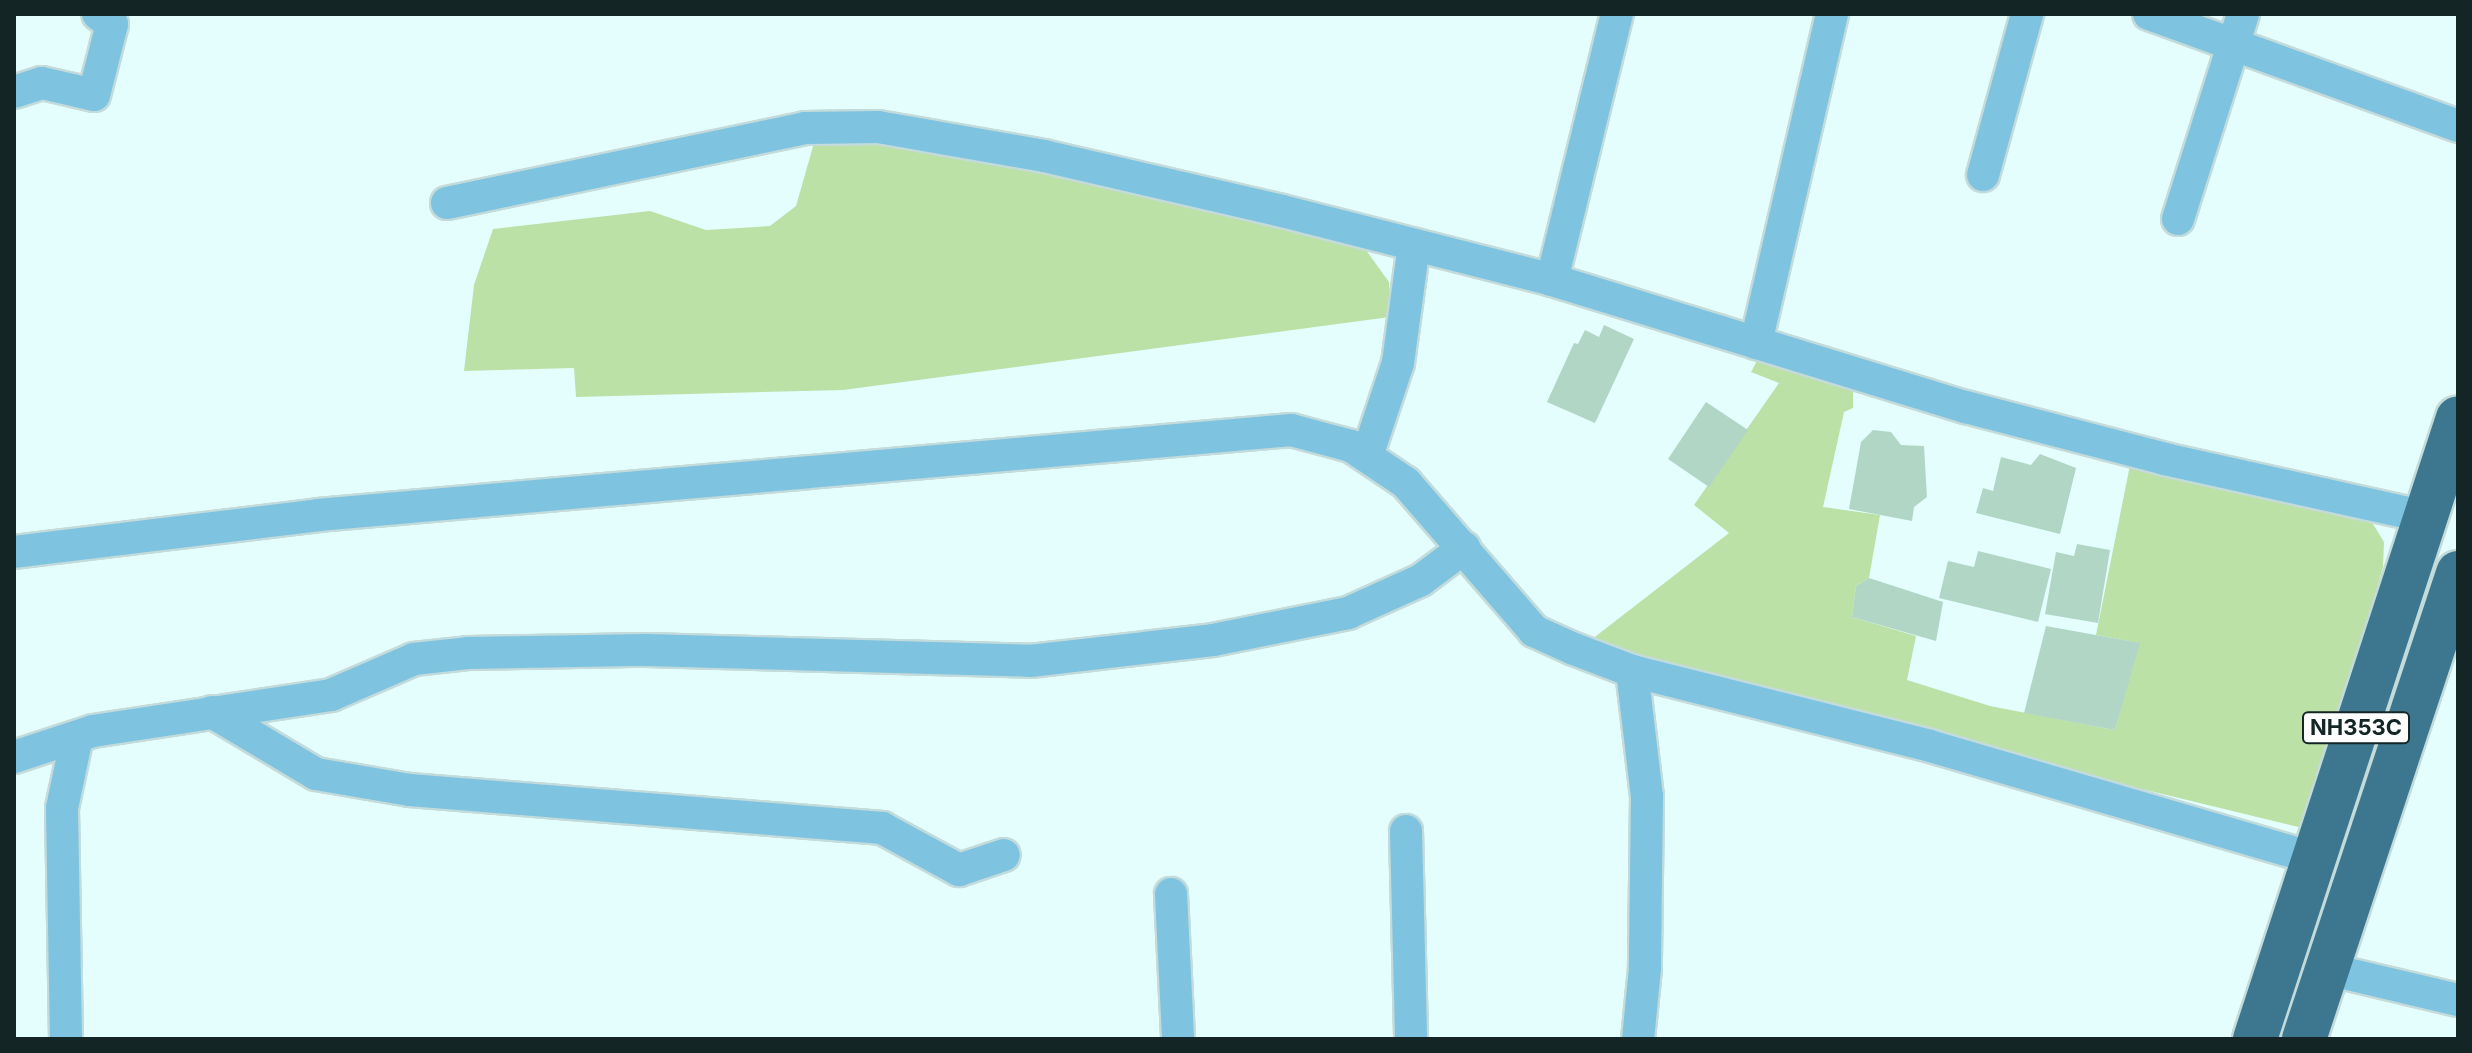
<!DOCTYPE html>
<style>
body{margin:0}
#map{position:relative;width:2472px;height:1053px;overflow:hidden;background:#e4fefe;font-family:Inter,sans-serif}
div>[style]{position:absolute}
.green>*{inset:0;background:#bbe1a7}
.building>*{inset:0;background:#b1d6c5}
.roads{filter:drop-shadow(2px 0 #c3dbdb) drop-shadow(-2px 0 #c3dbdb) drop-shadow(0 2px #c3dbdb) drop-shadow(0 -2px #c3dbdb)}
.street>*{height:32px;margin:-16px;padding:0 16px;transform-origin:16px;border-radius:16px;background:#7ec3e0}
.highway>*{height:44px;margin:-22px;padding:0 22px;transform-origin:22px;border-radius:22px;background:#3c778f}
span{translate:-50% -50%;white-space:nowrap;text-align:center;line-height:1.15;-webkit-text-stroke:6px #fff;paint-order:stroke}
.shield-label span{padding:2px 6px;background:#fff;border:2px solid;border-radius:6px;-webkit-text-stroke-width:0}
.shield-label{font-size:22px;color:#142525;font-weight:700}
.frame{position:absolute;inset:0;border:16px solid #142525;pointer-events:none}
</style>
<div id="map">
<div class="green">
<div style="clip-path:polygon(814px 143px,879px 143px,1024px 165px,1363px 246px,1389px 282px,1390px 317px,843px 390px,576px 397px,574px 368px,464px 371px,474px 285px,493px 229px,650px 211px,706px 230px,770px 226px,796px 206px)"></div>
<div style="clip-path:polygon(1758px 359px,1853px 387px,1853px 408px,1844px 412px,1823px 507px,1880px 515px,1869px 578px,1856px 586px,1852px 617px,1916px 636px,1907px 680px,1990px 706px,2115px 730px,2139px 643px,2096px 635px,2130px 465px,2365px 511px,2384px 542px,2383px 567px,2307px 829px,2047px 766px,1587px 643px,1729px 533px,1694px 505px,1779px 383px,1751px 372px)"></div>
</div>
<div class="building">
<div style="clip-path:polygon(1604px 325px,1634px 339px,1595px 423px,1547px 402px,1574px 343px,1578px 344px,1585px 330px,1599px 337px)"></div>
<div style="clip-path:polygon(1706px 402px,1748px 430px,1709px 487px,1668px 459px)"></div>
<div style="clip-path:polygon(1873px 430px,1891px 432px,1901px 445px,1924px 446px,1927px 497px,1914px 507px,1912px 521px,1849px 509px,1861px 442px)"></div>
<div style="clip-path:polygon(2040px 454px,2076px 468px,2060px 534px,1976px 513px,1983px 488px,1993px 491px,2001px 457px,2031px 465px)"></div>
<div style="clip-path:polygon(2077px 544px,2110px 550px,2098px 623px,2045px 614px,2056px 552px,2074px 556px)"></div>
<div style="clip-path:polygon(1978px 551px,2051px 569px,2038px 622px,1939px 598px,1948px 561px,1974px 567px)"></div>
<div style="clip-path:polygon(1869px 578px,1943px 602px,1936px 641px,1852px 617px,1856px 586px)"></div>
<div style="clip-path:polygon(2046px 626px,2140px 643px,2115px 730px,2024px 713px)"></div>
</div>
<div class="roads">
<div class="street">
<div style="left:2149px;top:14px;width:329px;rotate:19.9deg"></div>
<div style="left:14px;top:92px;width:29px;rotate:-18deg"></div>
<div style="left:42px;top:83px;width:53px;rotate:13deg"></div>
<div style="left:94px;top:95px;width:73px;rotate:-75.8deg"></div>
<div style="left:112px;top:24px;width:17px;rotate:-144deg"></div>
<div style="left:1983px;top:175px;width:167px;rotate:-74.7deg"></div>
<div style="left:447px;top:203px;width:366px;rotate:-11.8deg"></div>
<div style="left:805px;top:128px;width:73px;rotate:-0.8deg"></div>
<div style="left:878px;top:127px;width:169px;rotate:9.9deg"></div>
<div style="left:1044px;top:156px;width:244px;rotate:13deg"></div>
<div style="left:1282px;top:211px;width:279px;rotate:14.3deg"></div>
<div style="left:1552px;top:280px;width:433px;rotate:17.1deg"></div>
<div style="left:1966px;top:407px;width:206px;rotate:14.6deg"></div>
<div style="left:2165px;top:459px;width:267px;rotate:12.5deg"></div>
<div style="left:2178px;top:219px;width:215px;rotate:-72.4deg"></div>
<div style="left:1552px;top:280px;width:274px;rotate:-76.3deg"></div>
<div style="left:1756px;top:343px;width:338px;rotate:-77deg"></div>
<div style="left:1367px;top:456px;width:98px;rotate:-71.6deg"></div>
<div style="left:1398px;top:363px;width:119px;rotate:-82.3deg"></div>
<div style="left:14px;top:552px;width:306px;rotate:-6.9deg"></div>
<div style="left:318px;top:515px;width:977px;rotate:-4.99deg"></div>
<div style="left:1291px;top:430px;width:62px;rotate:14.9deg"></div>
<div style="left:1351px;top:446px;width:66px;rotate:33.9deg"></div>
<div style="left:1406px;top:483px;width:196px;rotate:49.1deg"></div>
<div style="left:1534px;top:631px;width:44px;rotate:24.2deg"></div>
<div style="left:1574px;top:649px;width:62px;rotate:20.8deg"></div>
<div style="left:1632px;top:671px;width:307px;rotate:14.1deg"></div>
<div style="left:1930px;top:746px;width:400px;rotate:16.3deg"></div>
<div style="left:1632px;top:671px;width:126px;rotate:83.2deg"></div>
<div style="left:1647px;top:796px;width:172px;rotate:90.7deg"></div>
<div style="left:1645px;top:968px;width:71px;rotate:95.6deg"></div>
<div style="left:212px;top:712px;width:121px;rotate:30.8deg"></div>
<div style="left:316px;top:774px;width:95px;rotate:9.7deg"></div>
<div style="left:410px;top:790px;width:474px;rotate:4.6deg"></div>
<div style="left:882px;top:828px;width:88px;rotate:28.6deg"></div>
<div style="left:959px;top:870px;width:47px;rotate:-18.4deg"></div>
<div style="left:14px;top:757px;width:83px;rotate:-18.2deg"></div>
<div style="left:93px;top:731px;width:241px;rotate:-8.6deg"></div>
<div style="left:331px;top:695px;width:90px;rotate:-23.4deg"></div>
<div style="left:414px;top:659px;width:54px;rotate:-6.3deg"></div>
<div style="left:468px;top:653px;width:179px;rotate:-1deg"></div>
<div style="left:647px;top:650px;width:383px;rotate:1.6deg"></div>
<div style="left:1030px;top:661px;width:184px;rotate:-6.5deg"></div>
<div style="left:1213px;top:640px;width:138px;rotate:-11.3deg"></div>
<div style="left:1348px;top:613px;width:80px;rotate:-24.3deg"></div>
<div style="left:1421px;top:580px;width:54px;rotate:-36.7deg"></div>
<div style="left:1406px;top:831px;width:208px;rotate:88.6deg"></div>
<div style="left:1171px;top:894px;width:145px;rotate:87.2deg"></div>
<div style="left:2327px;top:969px;width:135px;rotate:13.3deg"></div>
<div style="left:66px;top:1039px;width:231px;rotate:-91deg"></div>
<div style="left:62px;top:808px;width:73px;rotate:-78.1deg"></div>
</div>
<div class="highway">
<div style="left:2255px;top:1039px;width:653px;rotate:-71.9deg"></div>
<div style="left:2304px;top:1039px;width:491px;rotate:-71.7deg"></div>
</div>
</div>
<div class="shield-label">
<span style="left:2356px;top:728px">NH353C</span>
</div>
<div class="frame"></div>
</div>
